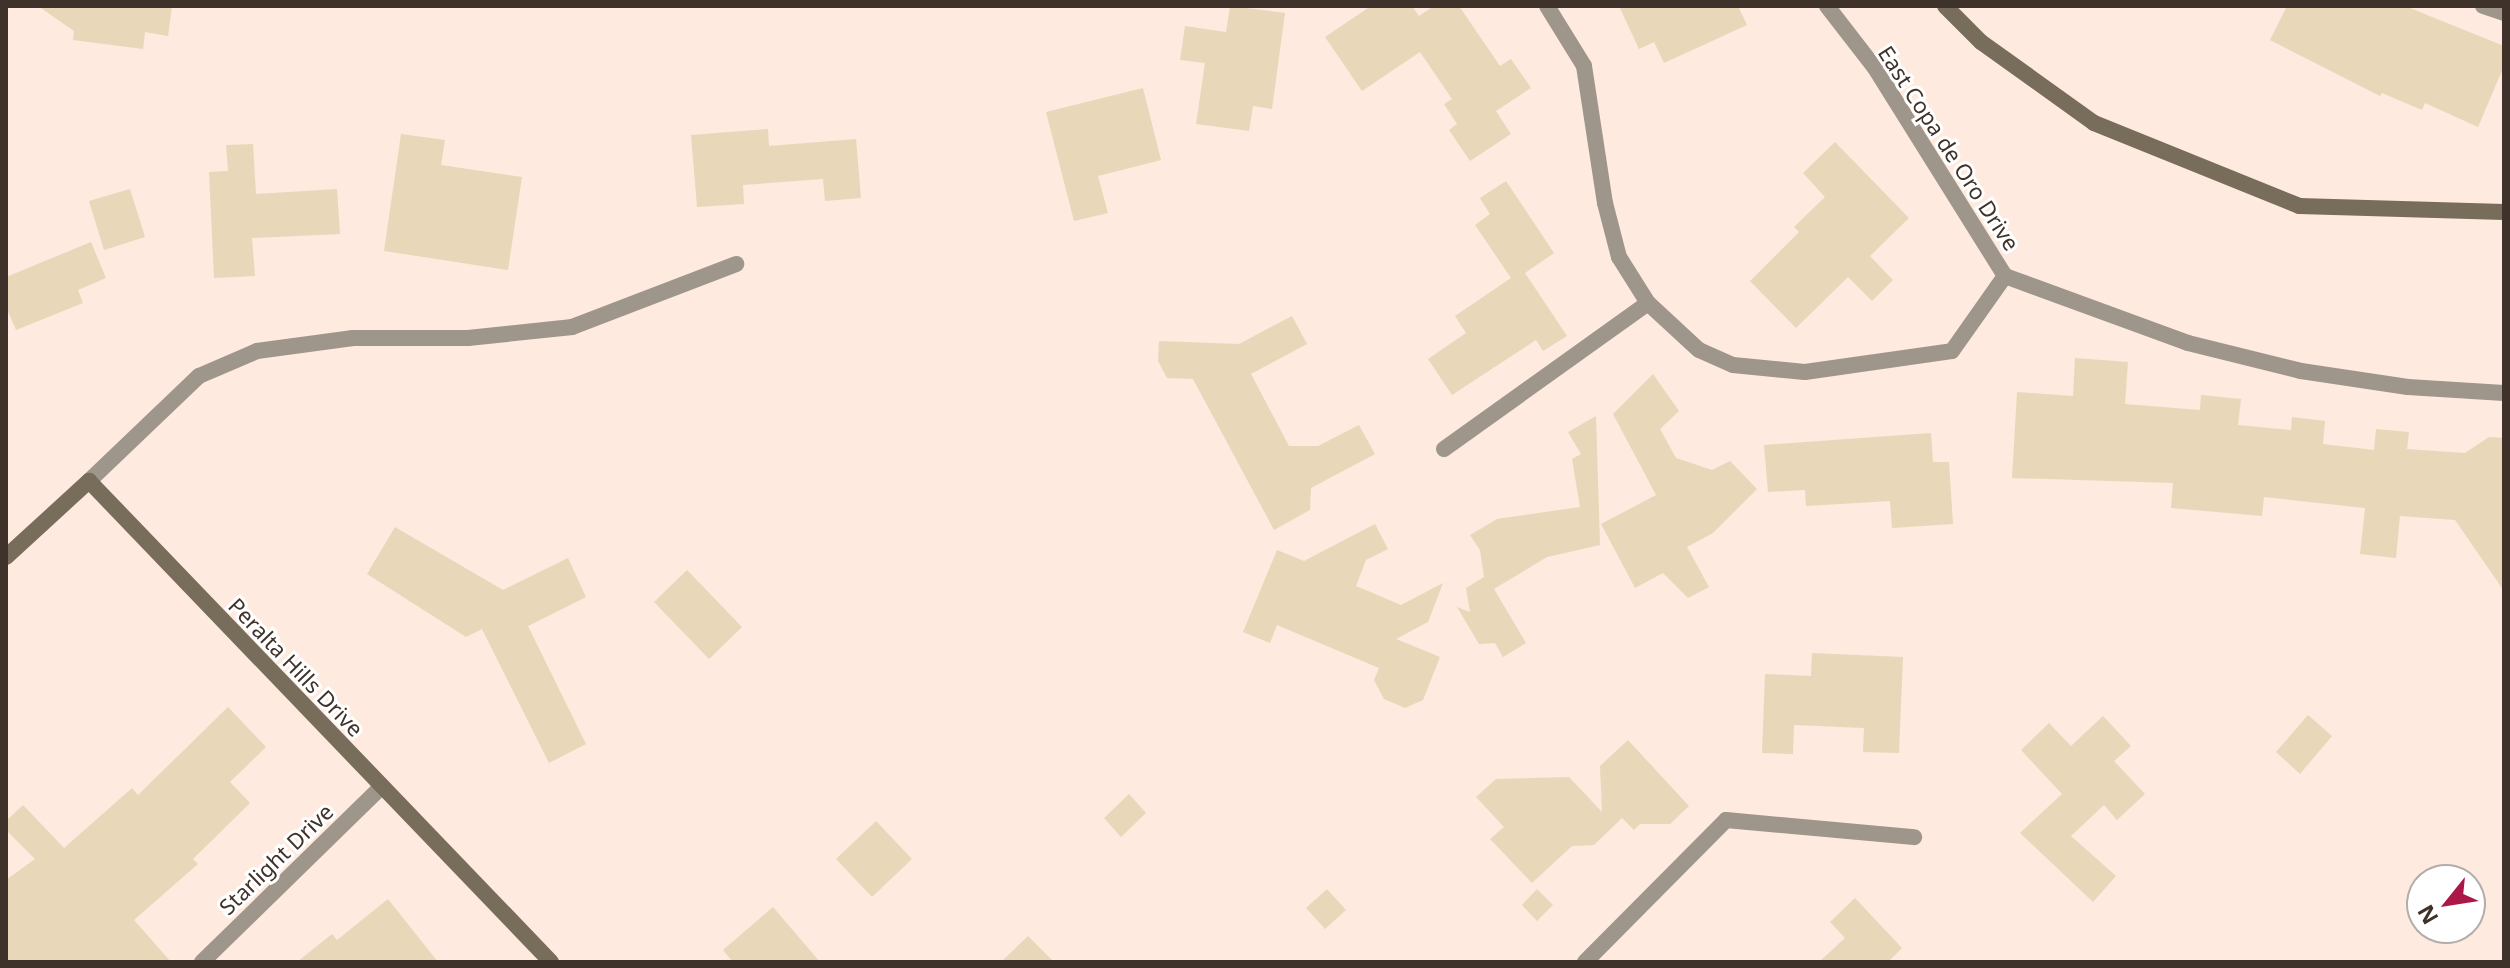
<!DOCTYPE html>
<style>
body{margin:0}
#map{position:relative;width:2510px;height:968px;overflow:hidden;background:#feeade;font-family:"Noto Sans",sans-serif}
div>[style]{position:absolute}
.building>*{inset:0;background:#e9d7b9}
.street>*{height:16px;margin:-8px;padding:0 8px;transform-origin:8px;border-radius:8px;background:#9e968a}
.secondary>*{height:16px;margin:-8px;padding:0 8px;transform-origin:8px;border-radius:8px;background:#786d5b}
span{translate:-50% -50%;white-space:nowrap;text-align:center;line-height:1.15;-webkit-text-stroke:6px #fff;paint-order:stroke}
.street-label{font-size:22px;color:#3f322b}
.frame{position:absolute;inset:0;border:8px solid #3f322b;pointer-events:none}
.north{position:absolute;left:2406px;top:864px;width:80px;height:80px;box-sizing:border-box;background:#fff;border:2px solid #b2adaa;border-radius:50%;rotate:240deg;font-size:22px;font-weight:700;line-height:32px;text-align:center;color:#3f322b}
.north::after{content:'';display:block;margin:auto;width:28px;height:36px;background:#ab1747;clip-path:polygon(50% 0,100% 100%,50% 72%,0 100%)}
</style>
<div id="map">
<div class="building">
<div style="clip-path:polygon(38px 6px,172px 6px,168px 36px,145px 32px,143px 49px,73px 40px,74px 31px)"></div>
<div style="clip-path:polygon(1230px 6px,1285px 13px,1272px 109px,1253px 106px,1249px 131px,1196px 124px,1205px 63px,1180px 60px,1185px 26px,1226px 32px)"></div>
<div style="clip-path:polygon(1371px 6px,1412px 6px,1419px 16px,1434px 6px,1459px 6px,1500px 66px,1511px 59px,1531px 88px,1496px 111px,1511px 134px,1470px 161px,1449px 130px,1457px 124px,1444px 104px,1452px 99px,1420px 52px,1362px 91px,1325px 37px)"></div>
<div style="clip-path:polygon(1619px 6px,1738px 6px,1747px 25px,1664px 63px,1654px 42px,1639px 49px)"></div>
<div style="clip-path:polygon(2287px 6px,2405px 6px,2504px 46px,2504px 66px,2478px 127px,2425px 103px,2422px 110px,2382px 93px,2380px 96px,2270px 40px)"></div>
<div style="clip-path:polygon(1143px 88px,1161px 160px,1098px 176px,1108px 213px,1074px 221px,1046px 112px)"></div>
<div style="clip-path:polygon(768px 129px,769px 146px,856px 139px,861px 198px,825px 201px,823px 179px,743px 185px,744px 204px,697px 207px,691px 135px)"></div>
<div style="clip-path:polygon(401px 134px,445px 140px,441px 165px,522px 177px,508px 270px,384px 251px)"></div>
<div style="clip-path:polygon(1835px 142px,1909px 218px,1870px 256px,1893px 280px,1872px 301px,1848px 277px,1796px 328px,1750px 281px,1799px 232px,1794px 227px,1825px 197px,1803px 173px)"></div>
<div style="clip-path:polygon(253px 144px,256px 194px,337px 189px,340px 234px,252px 238px,255px 276px,214px 278px,209px 172px,228px 171px,226px 145px)"></div>
<div style="clip-path:polygon(1506px 181px,1554px 253px,1525px 273px,1567px 336px,1543px 351px,1536px 340px,1452px 395px,1428px 359px,1466px 333px,1455px 316px,1511px 278px,1475px 225px,1490px 214px,1480px 198px)"></div>
<div style="clip-path:polygon(130px 189px,145px 237px,104px 250px,89px 201px)"></div>
<div style="clip-path:polygon(91px 242px,106px 278px,78px 290px,83px 303px,16px 330px,6px 307px,6px 277px)"></div>
<div style="clip-path:polygon(1292px 316px,1307px 344px,1251px 374px,1289px 446px,1318px 446px,1359px 425px,1375px 454px,1311px 488px,1310px 510px,1274px 530px,1193px 379px,1167px 378px,1158px 361px,1159px 341px,1239px 344px)"></div>
<div style="clip-path:polygon(2075px 358px,2128px 362px,2125px 404px,2200px 410px,2201px 395px,2241px 399px,2238px 425px,2291px 430px,2292px 417px,2325px 421px,2323px 444px,2374px 450px,2376px 429px,2409px 432px,2407px 449px,2465px 453px,2489px 437px,2504px 438px,2504px 591px,2455px 520px,2400px 516px,2396px 558px,2360px 554px,2365px 508px,2264px 497px,2262px 516px,2171px 508px,2173px 483px,2012px 478px,2017px 392px,2073px 396px)"></div>
<div style="clip-path:polygon(1653px 374px,1679px 411px,1660px 429px,1676px 458px,1712px 470px,1730px 461px,1757px 489px,1713px 533px,1687px 547px,1709px 587px,1688px 598px,1663px 573px,1635px 588px,1601px 524px,1656px 495px,1613px 414px)"></div>
<div style="clip-path:polygon(1596px 416px,1600px 545px,1547px 557px,1494px 589px,1526px 643px,1503px 657px,1495px 643px,1479px 644px,1457px 607px,1470px 612px,1466px 588px,1484px 577px,1480px 550px,1470px 535px,1497px 519px,1580px 507px,1572px 459px,1581px 454px,1568px 432px)"></div>
<div style="clip-path:polygon(1931px 433px,1933px 462px,1949px 462px,1953px 524px,1892px 528px,1890px 501px,1806px 506px,1805px 490px,1768px 492px,1764px 445px)"></div>
<div style="clip-path:polygon(1375px 524px,1388px 549px,1366px 560px,1356px 586px,1401px 605px,1443px 583px,1428px 622px,1396px 639px,1440px 657px,1423px 700px,1405px 708px,1384px 699px,1374px 680px,1379px 668px,1277px 625px,1270px 643px,1243px 632px,1277px 550px,1304px 561px)"></div>
<div style="clip-path:polygon(395px 527px,503px 590px,568px 558px,586px 597px,528px 626px,586px 744px,549px 763px,482px 629px,466px 637px,367px 574px)"></div>
<div style="clip-path:polygon(687px 570px,742px 627px,709px 659px,654px 602px)"></div>
<div style="clip-path:polygon(1812px 653px,1903px 657px,1899px 753px,1863px 752px,1864px 728px,1794px 725px,1793px 754px,1762px 753px,1765px 674px,1811px 676px)"></div>
<div style="clip-path:polygon(228px 707px,266px 747px,230px 782px,250px 803px,193px 859px,198px 864px,134px 920px,171px 962px,6px 962px,6px 880px,35px 859px,6px 830px,6px 821px,23px 805px,64px 848px,132px 788px,138px 795px)"></div>
<div style="clip-path:polygon(2308px 715px,2332px 736px,2300px 774px,2276px 752px)"></div>
<div style="clip-path:polygon(2103px 716px,2131px 746px,2114px 761px,2145px 794px,2117px 820px,2104px 805px,2071px 836px,2116px 876px,2093px 902px,2020px 833px,2062px 794px,2021px 750px,2049px 723px,2071px 746px)"></div>
<div style="clip-path:polygon(1628px 740px,1689px 806px,1670px 824px,1640px 824px,1634px 830px,1622px 818px,1594px 845px,1572px 846px,1532px 883px,1490px 839px,1504px 827px,1476px 797px,1496px 779px,1569px 777px,1602px 812px,1600px 766px)"></div>
<div style="clip-path:polygon(1129px 794px,1146px 813px,1121px 837px,1104px 818px)"></div>
<div style="clip-path:polygon(876px 821px,912px 859px,872px 897px,836px 859px)"></div>
<div style="clip-path:polygon(1327px 889px,1346px 910px,1325px 929px,1306px 908px)"></div>
<div style="clip-path:polygon(1537px 889px,1553px 905px,1537px 921px,1522px 905px)"></div>
<div style="clip-path:polygon(1855px 898px,1902px 948px,1888px 962px,1819px 962px,1845px 938px,1830px 922px)"></div>
<div style="clip-path:polygon(388px 899px,438px 962px,297px 962px,332px 934px,337px 940px)"></div>
<div style="clip-path:polygon(773px 907px,820px 962px,733px 962px,723px 950px)"></div>
<div style="clip-path:polygon(1028px 936px,1054px 962px,1001px 962px)"></div>
</div>
<div class="street">
<div style="left:1547px;top:6px;width:70px;rotate:58.3deg"></div>
<div style="left:1584px;top:66px;width:139px;rotate:81.3deg"></div>
<div style="left:1605px;top:203px;width:56px;rotate:75.5deg"></div>
<div style="left:1619px;top:257px;width:54px;rotate:57.8deg"></div>
<div style="left:1648px;top:303px;width:69px;rotate:42.7deg"></div>
<div style="left:1699px;top:350px;width:37px;rotate:24deg"></div>
<div style="left:1733px;top:365px;width:72px;rotate:5.6deg"></div>
<div style="left:1805px;top:372px;width:148px;rotate:-8.1deg"></div>
<div style="left:1952px;top:351px;width:92px;rotate:-54.8deg"></div>
<div style="left:1827px;top:6px;width:78px;rotate:52.3deg"></div>
<div style="left:1875px;top:68px;width:245px;rotate:58deg"></div>
<div style="left:2005px;top:276px;width:195px;rotate:20.1deg"></div>
<div style="left:2188px;top:343px;width:116px;rotate:13.9deg"></div>
<div style="left:2301px;top:371px;width:108px;rotate:8.5deg"></div>
<div style="left:2408px;top:387px;width:96px;rotate:3.6deg"></div>
<div style="left:2483px;top:6px;width:22px;rotate:18deg"></div>
<div style="left:1444px;top:449px;width:251px;rotate:-35.6deg"></div>
<div style="left:89px;top:481px;width:152px;rotate:-43.7deg"></div>
<div style="left:199px;top:376px;width:63px;rotate:-23.3deg"></div>
<div style="left:257px;top:351px;width:97px;rotate:-7.7deg"></div>
<div style="left:353px;top:338px;width:115px"></div>
<div style="left:468px;top:338px;width:105px;rotate:-6deg"></div>
<div style="left:572px;top:327px;width:176px;rotate:-21deg"></div>
<div style="left:202px;top:962px;width:249px;rotate:-44.3deg"></div>
<div style="left:1585px;top:962px;width:200px;rotate:-45.2deg"></div>
<div style="left:1726px;top:820px;width:189px;rotate:5.2deg"></div>
</div>
<div class="secondary">
<div style="left:1945px;top:6px;width:51px;rotate:45deg"></div>
<div style="left:1981px;top:42px;width:139px;rotate:35.6deg"></div>
<div style="left:2094px;top:123px;width:221px;rotate:22deg"></div>
<div style="left:2299px;top:206px;width:205px;rotate:1.7deg"></div>
<div style="left:6px;top:557px;width:113px;rotate:-42.5deg"></div>
<div style="left:89px;top:481px;width:667px;rotate:46.15deg"></div>
</div>
<div class="street-label">
<span style="left:1949px;top:148px;rotate:57deg">East Copa de Oro Drive</span>
<span style="left:296px;top:667px;rotate:46deg">Peralta Hills Drive</span>
<span style="left:276px;top:859px;rotate:-44deg">Starlight Drive</span>
</div>
<div class="frame"></div>
<div class="north">N</div>
</div>
